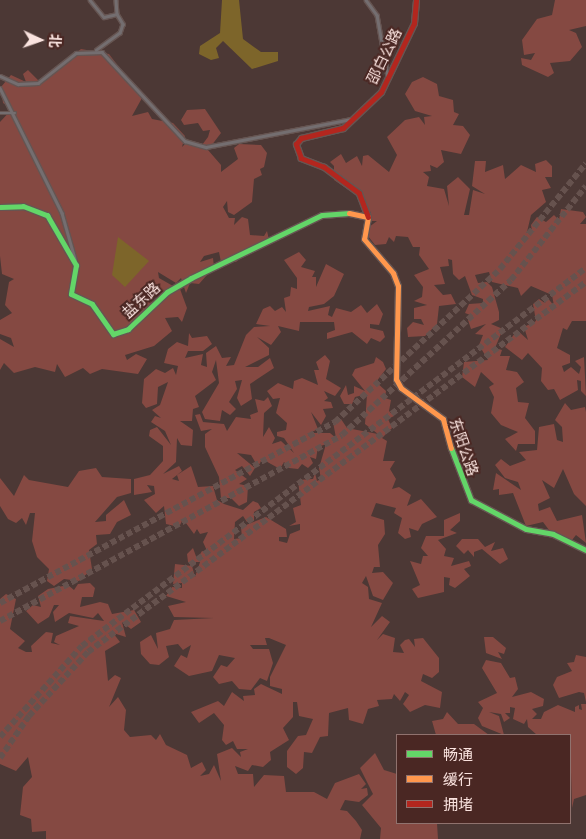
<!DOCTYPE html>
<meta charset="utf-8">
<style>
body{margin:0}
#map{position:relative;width:586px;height:839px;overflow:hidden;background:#4c3835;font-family:Mulish,"Noto Sans SC",sans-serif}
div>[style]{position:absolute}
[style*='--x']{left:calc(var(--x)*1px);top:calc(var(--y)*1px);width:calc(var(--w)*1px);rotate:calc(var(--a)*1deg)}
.green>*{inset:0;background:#854942}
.water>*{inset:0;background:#7d652a}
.highway-tunnel>*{height:6px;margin-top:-3px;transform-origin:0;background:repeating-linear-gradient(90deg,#66524e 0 6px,transparent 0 9px)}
.roads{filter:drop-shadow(1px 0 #665552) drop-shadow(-1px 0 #665552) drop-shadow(0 1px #665552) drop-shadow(0 -1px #665552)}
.street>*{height:2.5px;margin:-1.25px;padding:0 1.25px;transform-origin:1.25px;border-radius:1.25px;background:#746e70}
.fast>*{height:5px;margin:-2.5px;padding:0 2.5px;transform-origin:2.5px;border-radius:2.5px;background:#63d668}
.slow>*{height:5px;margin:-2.5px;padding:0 2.5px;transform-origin:2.5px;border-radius:2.5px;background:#ff974d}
.jam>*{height:5px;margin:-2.5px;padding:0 2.5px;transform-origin:2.5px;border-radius:2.5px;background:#b3261e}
span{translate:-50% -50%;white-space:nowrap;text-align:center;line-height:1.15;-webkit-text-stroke:4px #4a2723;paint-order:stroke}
.street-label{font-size:15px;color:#fae3df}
.legend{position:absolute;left:396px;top:734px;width:175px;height:90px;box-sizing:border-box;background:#4a2723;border:1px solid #90726e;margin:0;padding:6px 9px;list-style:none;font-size:15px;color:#fae3df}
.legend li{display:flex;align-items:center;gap:10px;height:25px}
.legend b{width:25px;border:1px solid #90726e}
.north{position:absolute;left:15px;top:15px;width:50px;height:50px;-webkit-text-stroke:4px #4a2723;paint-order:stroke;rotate:93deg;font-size:14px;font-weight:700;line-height:20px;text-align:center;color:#fae3df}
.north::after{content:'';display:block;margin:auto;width:18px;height:22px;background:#fae3df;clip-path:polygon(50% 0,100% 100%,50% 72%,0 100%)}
</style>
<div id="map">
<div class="green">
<div style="clip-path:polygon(555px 0,586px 0,586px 26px,569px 30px,576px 33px,582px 47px,570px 61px,550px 63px,554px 73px,548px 77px,522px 65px,521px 58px,531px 60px,535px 53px,524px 55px,522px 40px,537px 19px,552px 15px)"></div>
<div style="clip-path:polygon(81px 49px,109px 54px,142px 98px,132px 116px,148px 112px,152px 119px,173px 123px,185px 136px,182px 147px,188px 141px,202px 145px,208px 137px,210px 130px,203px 131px,198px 123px,184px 125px,181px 120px,187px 110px,205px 109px,221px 133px,208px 150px,221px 165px,221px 172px,238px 159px,234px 148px,239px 144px,261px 145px,267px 153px,264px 167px,260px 169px,262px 175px,254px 179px,252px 202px,234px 215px,228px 212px,227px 201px,223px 207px,229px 218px,235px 218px,234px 225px,242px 217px,248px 219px,250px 235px,264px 236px,267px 231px,270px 244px,246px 252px,236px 262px,221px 262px,219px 252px,204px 256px,200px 262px,213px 258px,214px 267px,199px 284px,190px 283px,186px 293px,181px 278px,176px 283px,158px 272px,159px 278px,173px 286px,163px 294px,154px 294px,152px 303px,180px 289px,187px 308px,182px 322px,178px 317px,165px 318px,172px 331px,154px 346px,125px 355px,127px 360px,136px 354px,147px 359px,138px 374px,102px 369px,90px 374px,83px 368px,65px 377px,57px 364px,55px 372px,35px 367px,14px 373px,4px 363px,0 370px,0 339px,14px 347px,11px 338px,0 334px,0 320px,12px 313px,5px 305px,9px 282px,14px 279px,2px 274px,0 256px,0 122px,12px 109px,3px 103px,1px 87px,11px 75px,26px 82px,23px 74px,28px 70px,40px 82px)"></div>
<div style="clip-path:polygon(423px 77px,437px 84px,439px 96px,453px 100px,454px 112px,459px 114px,453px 125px,463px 126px,470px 135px,461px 154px,441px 150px,444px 162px,437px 168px,430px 165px,431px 171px,423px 172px,429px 177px,427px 186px,444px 189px,449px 206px,447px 186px,458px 177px,470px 189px,464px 215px,469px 215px,473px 190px,485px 194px,472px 186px,475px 161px,486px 161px,485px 172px,503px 165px,505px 179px,521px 165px,536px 172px,535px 164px,546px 160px,552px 166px,552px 177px,545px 177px,551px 188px,542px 190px,546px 202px,531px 215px,527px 232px,532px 232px,531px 225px,537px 217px,546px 222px,554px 215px,559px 220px,561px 209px,583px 212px,586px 217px,580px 224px,586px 224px,586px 321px,572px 321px,567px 330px,563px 328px,557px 348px,570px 355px,570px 363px,562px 366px,564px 372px,571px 367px,579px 374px,581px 367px,575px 361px,584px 357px,586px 396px,581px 391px,581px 381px,577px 380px,578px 390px,560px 400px,554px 389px,548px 390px,541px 381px,542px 368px,528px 353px,522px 360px,505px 347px,517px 330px,528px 340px,524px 327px,536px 321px,533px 304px,539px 299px,545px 303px,547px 297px,554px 306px,552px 295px,531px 286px,521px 296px,518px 288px,492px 282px,489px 272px,475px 275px,478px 283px,487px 282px,492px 287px,499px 312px,499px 320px,491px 324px,503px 329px,495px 348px,502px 350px,500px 356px,510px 356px,506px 370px,517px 372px,524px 382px,516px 388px,518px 402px,529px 403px,525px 418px,535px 431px,535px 444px,518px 444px,516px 451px,505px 439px,518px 432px,501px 425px,491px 413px,494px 397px,489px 387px,494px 384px,481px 372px,475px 387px,462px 377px,464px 362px,488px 360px,479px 345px,483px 335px,475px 334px,486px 324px,471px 329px,468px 320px,473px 316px,465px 313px,469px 304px,483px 303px,483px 299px,472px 295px,465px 276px,459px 280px,453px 274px,452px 260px,448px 259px,449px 266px,440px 267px,445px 284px,434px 285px,443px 295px,451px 294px,456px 304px,439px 306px,437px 324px,425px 336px,408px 337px,407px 328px,413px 322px,424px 325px,421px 319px,414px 319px,414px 308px,427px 305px,414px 301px,422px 297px,423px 287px,414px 275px,429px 269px,419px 255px,420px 247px,413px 247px,408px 237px,396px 236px,394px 242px,389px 237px,386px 244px,375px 245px,368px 236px,369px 227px,377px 221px,367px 221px,371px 212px,366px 211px,360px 189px,353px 193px,334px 180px,334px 166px,330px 162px,341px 154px,346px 163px,357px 156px,362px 166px,363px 156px,368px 155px,389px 172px,397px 155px,387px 137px,405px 120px,419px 117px,425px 125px,424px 117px,432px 116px,415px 111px,405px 94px,412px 82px)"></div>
<div style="clip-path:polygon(299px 252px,306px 260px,301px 267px,315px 271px,312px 277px,316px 277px,316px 287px,326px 264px,344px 274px,334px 296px,324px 304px,309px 307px,308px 311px,330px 306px,328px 315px,332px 317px,336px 308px,351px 312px,361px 305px,367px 313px,377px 304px,383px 314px,379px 325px,370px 324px,370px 328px,383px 331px,385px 337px,380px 342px,371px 338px,367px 344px,352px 332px,327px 339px,327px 333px,335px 330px,334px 322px,300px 322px,299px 331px,278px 326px,281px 332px,271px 345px,257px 337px,269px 348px,269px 355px,245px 367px,258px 367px,270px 358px,274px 368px,250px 384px,252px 399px,241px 406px,237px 398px,242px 380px,235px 381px,237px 389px,229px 402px,236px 409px,230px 415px,222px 410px,220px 421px,205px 419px,202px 412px,219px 383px,216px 360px,212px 372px,216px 380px,195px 396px,199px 407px,193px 409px,192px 421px,180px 421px,193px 430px,192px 446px,181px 445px,177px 438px,176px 462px,163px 474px,179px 466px,182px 471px,172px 479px,179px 481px,177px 475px,191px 466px,198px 487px,213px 486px,217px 500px,224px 504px,243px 510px,253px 501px,258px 503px,261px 508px,254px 512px,254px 521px,247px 522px,243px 516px,235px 522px,234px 539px,242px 538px,241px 527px,266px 517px,286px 529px,287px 537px,279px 537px,279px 541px,287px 543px,290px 534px,300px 530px,300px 524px,289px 526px,296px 522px,293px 508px,301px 505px,298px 480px,313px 479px,315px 473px,317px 481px,321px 479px,319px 468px,326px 444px,318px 447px,316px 459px,310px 457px,313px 463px,308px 468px,302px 464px,298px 469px,289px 468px,284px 462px,280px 469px,262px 459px,258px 467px,251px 455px,237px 453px,255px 468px,250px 476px,242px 466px,235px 470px,247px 479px,239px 484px,248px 486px,247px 502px,239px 506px,231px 498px,221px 498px,219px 477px,205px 447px,205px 434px,212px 429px,201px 431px,195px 415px,200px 414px,203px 422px,224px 424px,227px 431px,236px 417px,251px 419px,250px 415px,258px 412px,255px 399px,264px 401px,268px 397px,272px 406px,264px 413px,263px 437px,269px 427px,275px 438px,272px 444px,281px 441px,294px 453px,284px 438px,277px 436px,277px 432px,286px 430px,287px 423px,276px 413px,280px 398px,273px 399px,267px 391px,278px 383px,293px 389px,294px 381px,302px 378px,318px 385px,314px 370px,319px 370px,316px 362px,325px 355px,330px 361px,326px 379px,341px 388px,335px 396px,324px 391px,328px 398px,324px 401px,331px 402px,333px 408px,323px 409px,326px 416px,321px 425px,311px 412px,318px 429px,310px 433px,330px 433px,336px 438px,333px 422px,341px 419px,347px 428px,378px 434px,365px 424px,367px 394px,355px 397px,352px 404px,344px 404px,340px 396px,346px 385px,348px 395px,354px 393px,354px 386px,365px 391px,352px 375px,355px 369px,374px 363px,376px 357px,383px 362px,386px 369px,376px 382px,386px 391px,385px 398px,391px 400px,389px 411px,394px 416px,388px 419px,392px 428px,382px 438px,387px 441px,383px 461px,395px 461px,390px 469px,396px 479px,392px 489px,399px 487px,411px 495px,407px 506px,421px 499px,437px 517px,422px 524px,418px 531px,409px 528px,411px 537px,405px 539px,398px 533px,402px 518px,394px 513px,396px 508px,376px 503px,371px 516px,384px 520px,385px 534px,378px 545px,380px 567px,374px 567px,372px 573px,383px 572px,393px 583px,383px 600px,373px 596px,366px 576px,362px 583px,368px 587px,369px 599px,382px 603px,371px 627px,382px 616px,390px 622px,377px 640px,383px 634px,395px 638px,393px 652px,404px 653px,400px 645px,405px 640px,409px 639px,415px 647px,414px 639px,423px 638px,439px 658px,439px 672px,432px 678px,423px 674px,421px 681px,442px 692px,440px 708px,425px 705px,410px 712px,403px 704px,409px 695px,405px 692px,400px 701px,394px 694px,392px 699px,377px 700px,379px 706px,368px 709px,363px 724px,349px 720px,348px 708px,329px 713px,328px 736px,320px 737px,312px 753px,304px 752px,303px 768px,296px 774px,287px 767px,287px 751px,298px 736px,306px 735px,313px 719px,299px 716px,297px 702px,293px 702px,293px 717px,283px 728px,289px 740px,270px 752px,271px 760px,263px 767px,252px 765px,248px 771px,235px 766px,238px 774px,253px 774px,254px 787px,264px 775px,284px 776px,286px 792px,314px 792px,327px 799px,335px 783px,359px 774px,366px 784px,361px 789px,367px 788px,368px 795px,359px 802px,345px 800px,340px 810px,347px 811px,356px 821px,362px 830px,360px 839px,46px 839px,46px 831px,32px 832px,31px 819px,20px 815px,23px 787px,32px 777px,28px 757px,16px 771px,0 764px,0 599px,6px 594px,16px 599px,10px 629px,25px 641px,18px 648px,26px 652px,32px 652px,31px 646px,46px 632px,53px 633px,51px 643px,60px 645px,54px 642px,56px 636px,79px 626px,68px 623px,70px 616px,104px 621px,98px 613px,93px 618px,69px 613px,55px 622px,53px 612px,59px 605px,54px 605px,49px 617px,38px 624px,26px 611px,33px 605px,41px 607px,38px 596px,48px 589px,68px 585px,74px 590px,78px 584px,90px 583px,95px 588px,93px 597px,82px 597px,80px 607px,100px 602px,108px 604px,112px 614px,134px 610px,141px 622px,131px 629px,122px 622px,126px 637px,113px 633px,120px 642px,105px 651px,108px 681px,115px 675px,121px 678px,109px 707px,118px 697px,126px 710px,124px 730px,130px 737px,151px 735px,156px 740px,160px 734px,166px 745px,187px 755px,191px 768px,202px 762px,206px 770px,200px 776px,209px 774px,214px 765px,221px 781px,217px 754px,232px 748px,241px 757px,240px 752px,248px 749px,237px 749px,233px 741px,226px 745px,222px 740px,224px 725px,214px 713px,199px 723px,191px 712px,218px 701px,224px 706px,232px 692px,244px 701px,243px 696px,255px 695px,254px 689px,261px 684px,282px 694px,282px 689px,270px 686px,270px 677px,286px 645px,269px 638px,265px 638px,267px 645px,250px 645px,253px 649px,269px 649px,273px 663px,267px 681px,260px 678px,251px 690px,239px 689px,232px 681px,219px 684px,213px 677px,221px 665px,227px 667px,235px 658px,219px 655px,212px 671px,189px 676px,174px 666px,181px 655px,187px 658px,191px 645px,183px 650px,178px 644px,166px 646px,169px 657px,159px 665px,150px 664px,141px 654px,140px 642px,151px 635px,158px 649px,156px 633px,170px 629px,174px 620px,214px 618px,174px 617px,168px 606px,186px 602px,166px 596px,172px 587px,182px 588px,182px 583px,173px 584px,175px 564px,192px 566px,195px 577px,200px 562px,188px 562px,187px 554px,193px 548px,197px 559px,202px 551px,208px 553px,203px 542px,208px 532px,200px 534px,197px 529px,194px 534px,183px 519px,179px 527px,166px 524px,164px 506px,156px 513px,144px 500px,155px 494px,154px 486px,147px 485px,152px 492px,134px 495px,134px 479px,150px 475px,163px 461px,163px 446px,149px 436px,150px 430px,157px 427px,171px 445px,165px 431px,151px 422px,155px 416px,161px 418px,152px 410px,160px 405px,168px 382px,158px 387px,157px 404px,146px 408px,142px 403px,144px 379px,156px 369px,165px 373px,173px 368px,176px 375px,178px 366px,164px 363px,168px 349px,177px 342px,188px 346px,189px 333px,192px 338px,207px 336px,212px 344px,203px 351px,188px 351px,185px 358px,203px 354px,201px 365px,207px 367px,206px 353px,216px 346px,222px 358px,231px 357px,226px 366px,234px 365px,246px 335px,254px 327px,270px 326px,256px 324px,263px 309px,270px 306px,275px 311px,282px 307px,286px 312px,284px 298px,290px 296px,291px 287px,297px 289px,297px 278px,284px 260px)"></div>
<div style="clip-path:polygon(565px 403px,571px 410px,585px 407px,586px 412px,586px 506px,574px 494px,563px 469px,554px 488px,542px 480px,550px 498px,538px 504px,539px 511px,550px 507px,557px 521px,582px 515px,586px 543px,576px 535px,572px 540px,549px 530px,543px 522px,526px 526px,513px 493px,499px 495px,499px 489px,493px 490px,496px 473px,521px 490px,518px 482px,505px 478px,495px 465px,501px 459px,510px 466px,526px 460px,519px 452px,537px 450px,539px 427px,554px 424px,557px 440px,563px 442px,562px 427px,555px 420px)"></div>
<div style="clip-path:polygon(96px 468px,102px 477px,131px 479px,131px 493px,117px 497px,95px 522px,106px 521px,106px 515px,124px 500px,131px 515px,117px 522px,110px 534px,96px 535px,97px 544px,89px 550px,92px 569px,79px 581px,64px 579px,54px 586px,47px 581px,49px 569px,37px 557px,32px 541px,35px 513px,30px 513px,26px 525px,22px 518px,16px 523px,8px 519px,0 506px,0 478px,14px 496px,24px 475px,29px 480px,68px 487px,79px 471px)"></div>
<div style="clip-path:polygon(460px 513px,460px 521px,450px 530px,457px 533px,438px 540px,446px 549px,444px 556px,454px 558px,451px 566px,469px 561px,471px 566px,464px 569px,470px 576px,455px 588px,449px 585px,450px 578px,444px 577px,444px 592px,418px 598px,412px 589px,420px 585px,410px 561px,421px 564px,423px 556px,428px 556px,421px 548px,426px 536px,444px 536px,444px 520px)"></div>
<div style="clip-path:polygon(462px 539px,478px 539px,485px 547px,495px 542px,491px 551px,503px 548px,508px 559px,500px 564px,482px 549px,474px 552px,474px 557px,468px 550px,464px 554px,456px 546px)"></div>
<div style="clip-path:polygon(484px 637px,493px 637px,506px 648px,504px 654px,498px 652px,502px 659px,486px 653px)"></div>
<div style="clip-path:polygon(576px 655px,586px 657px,586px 702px,584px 693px,579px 692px,559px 698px,553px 685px,557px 677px,572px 671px,567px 663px,574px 662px)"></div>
<div style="clip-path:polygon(486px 660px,501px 663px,510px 678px,515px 677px,518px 689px,512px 697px,531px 692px,544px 699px,543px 706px,532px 709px,537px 714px,532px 719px,541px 719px,544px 712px,558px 705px,575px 712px,575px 707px,579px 705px,579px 709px,582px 710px,581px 704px,586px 704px,586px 795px,574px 799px,572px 808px,570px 735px,537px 735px,528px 727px,527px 719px,524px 724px,513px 719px,515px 708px,510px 707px,510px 713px,505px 713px,510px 718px,504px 722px,501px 714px,489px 712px,499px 716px,504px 735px,482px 726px,478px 718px,483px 708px,478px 702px,497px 693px,482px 668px)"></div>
<div style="clip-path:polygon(447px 712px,458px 724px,474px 724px,489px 735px,436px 735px,432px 721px,443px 719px)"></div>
<div style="clip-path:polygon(375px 753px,384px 770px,397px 774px,397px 823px,437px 823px,438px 839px,380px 839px,381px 828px,362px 805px,373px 794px,360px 768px)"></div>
</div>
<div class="water">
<div style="clip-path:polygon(222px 0,239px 0,243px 39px,261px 52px,278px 52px,278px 61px,252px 69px,223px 41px,216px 48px,219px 58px,211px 60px,199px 54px,200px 46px,220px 33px)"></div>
<div style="clip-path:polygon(118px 237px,149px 261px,125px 287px,112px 275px)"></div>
</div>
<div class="highway-tunnel">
<div style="--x:0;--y:603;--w:381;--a:-28.4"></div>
<div style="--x:335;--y:422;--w:225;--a:-42.8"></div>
<div style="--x:500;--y:269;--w:136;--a:-50.9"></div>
<div style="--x:0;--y:621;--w:389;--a:-28.5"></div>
<div style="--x:342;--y:435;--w:229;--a:-42.5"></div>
<div style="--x:511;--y:280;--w:120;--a:-51.4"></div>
<div style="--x:0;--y:737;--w:122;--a:-48"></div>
<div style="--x:82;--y:646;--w:630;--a:-36.87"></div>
<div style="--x:0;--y:758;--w:51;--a:-55.4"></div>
<div style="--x:29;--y:716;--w:87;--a:-47.3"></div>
<div style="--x:88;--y:652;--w:620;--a:-36.61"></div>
</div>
<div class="roads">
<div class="street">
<div style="--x:90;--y:0;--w:22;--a:51"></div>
<div style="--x:104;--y:17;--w:13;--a:-13"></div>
<div style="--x:117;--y:14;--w:12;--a:59"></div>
<div style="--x:123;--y:24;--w:9;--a:108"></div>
<div style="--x:120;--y:33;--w:29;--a:144"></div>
<div style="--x:116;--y:0;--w:14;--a:86"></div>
<div style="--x:366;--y:0;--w:19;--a:54"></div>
<div style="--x:377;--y:15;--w:63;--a:79.9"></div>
<div style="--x:0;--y:76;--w:20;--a:24"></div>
<div style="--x:18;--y:84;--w:20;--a:-3"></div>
<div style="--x:38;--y:83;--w:48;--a:-38.3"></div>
<div style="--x:76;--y:53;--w:26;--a:-2"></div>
<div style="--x:102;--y:52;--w:122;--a:47"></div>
<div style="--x:185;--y:141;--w:22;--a:16"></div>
<div style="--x:206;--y:147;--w:149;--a:-10.9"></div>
<div style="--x:0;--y:88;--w:140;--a:63.6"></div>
<div style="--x:62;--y:213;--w:48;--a:74.2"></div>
<div style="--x:0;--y:113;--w:15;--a:0"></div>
</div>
<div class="fast">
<div style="--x:0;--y:207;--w:23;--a:-2"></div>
<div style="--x:23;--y:206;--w:26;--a:21"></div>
<div style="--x:47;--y:215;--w:58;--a:59.9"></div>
<div style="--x:76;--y:265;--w:29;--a:100"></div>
<div style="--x:71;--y:294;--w:23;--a:25"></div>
<div style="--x:92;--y:304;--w:37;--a:55"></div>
<div style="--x:113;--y:334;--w:16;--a:-18"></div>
<div style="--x:128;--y:329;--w:54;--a:-43.5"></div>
<div style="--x:167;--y:292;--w:28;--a:-30"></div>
<div style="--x:191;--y:278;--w:145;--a:-25.7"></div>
<div style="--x:322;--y:215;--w:27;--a:-4"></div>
<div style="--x:451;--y:448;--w:56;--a:69"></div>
<div style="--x:471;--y:500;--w:62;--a:27.8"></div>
<div style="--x:526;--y:529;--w:27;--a:10"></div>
<div style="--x:553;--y:534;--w:37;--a:26"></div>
</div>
<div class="slow">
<div style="--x:349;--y:213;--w:19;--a:12"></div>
<div style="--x:368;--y:217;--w:22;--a:100"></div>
<div style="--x:364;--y:239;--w:45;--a:49.5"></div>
<div style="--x:393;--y:273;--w:14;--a:69"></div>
<div style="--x:398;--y:286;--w:93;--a:91.2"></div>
<div style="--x:396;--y:379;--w:10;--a:61"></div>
<div style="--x:401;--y:388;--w:52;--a:36.4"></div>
<div style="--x:443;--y:419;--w:30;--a:75"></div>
</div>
<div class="jam">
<div style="--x:368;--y:217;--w:26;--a:-111"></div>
<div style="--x:359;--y:193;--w:44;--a:-143.4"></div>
<div style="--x:324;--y:167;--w:25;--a:-159"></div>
<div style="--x:301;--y:158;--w:15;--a:-110"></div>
<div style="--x:296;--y:144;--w:8;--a:-50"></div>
<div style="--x:301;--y:138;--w:43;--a:-13.4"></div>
<div style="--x:343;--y:128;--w:52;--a:-43.5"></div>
<div style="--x:381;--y:92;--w:76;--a:-64.4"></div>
<div style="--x:414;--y:23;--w:23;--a:-85"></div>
</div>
</div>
<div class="street-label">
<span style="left:384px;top:56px;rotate:-64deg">邵白公路</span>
<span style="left:141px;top:300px;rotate:-42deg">盐东路</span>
<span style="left:464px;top:447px;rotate:71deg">东阳公路</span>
</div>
<ul class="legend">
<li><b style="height:6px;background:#63d668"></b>畅通</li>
<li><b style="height:6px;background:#ff974d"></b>缓行</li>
<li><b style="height:6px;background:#b3261e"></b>拥堵</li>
</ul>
<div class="north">北</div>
</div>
